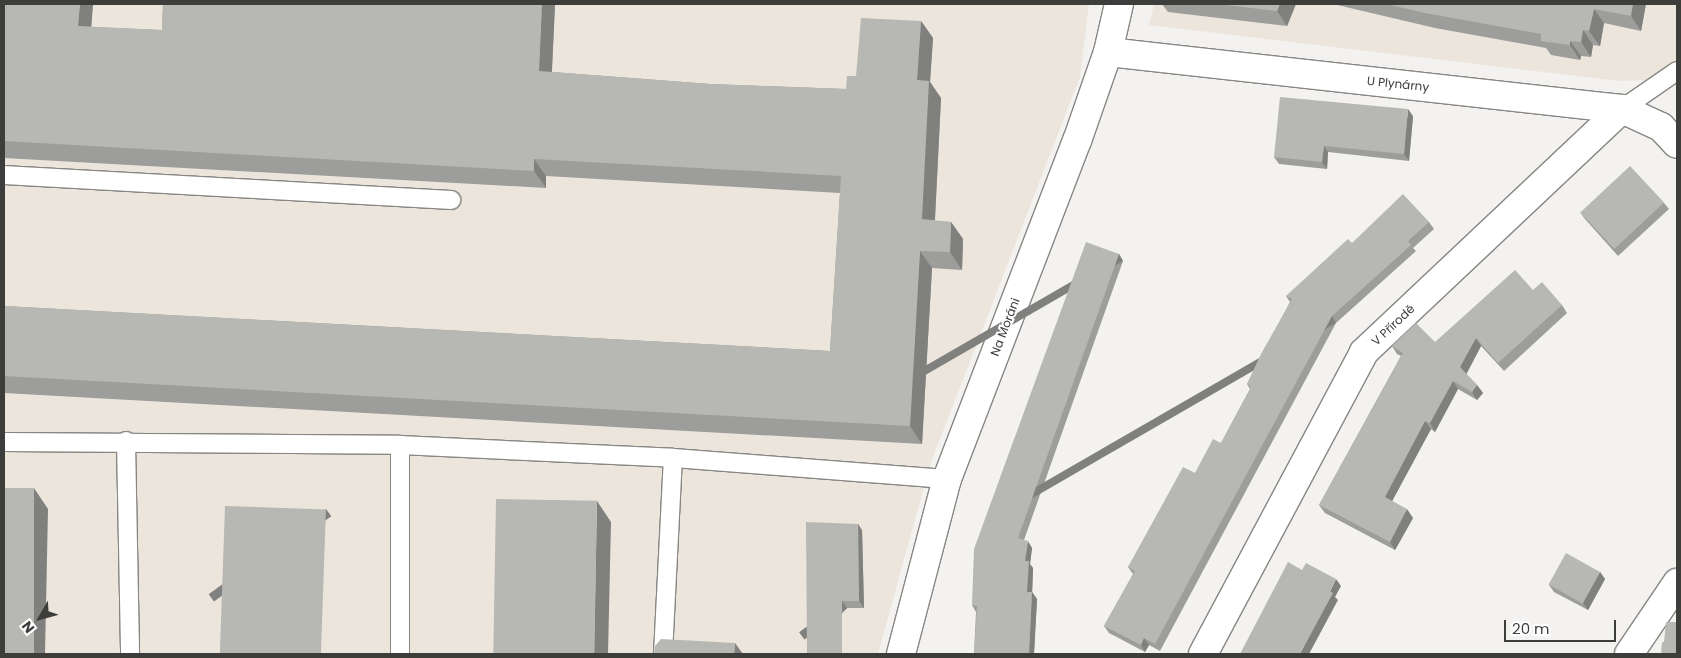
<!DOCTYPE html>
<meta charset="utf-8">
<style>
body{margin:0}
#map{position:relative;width:1681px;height:658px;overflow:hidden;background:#f4f2f0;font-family:Poppins,sans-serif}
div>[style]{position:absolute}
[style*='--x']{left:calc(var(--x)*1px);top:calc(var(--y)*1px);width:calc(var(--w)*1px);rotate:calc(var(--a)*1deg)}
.built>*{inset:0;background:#ece5dc}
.roads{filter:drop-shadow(1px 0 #878683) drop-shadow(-1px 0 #878683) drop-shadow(0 1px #878683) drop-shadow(0 -1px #878683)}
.service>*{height:18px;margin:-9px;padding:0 9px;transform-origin:9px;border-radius:9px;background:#fff}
.minor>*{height:28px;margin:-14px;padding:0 14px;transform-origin:14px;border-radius:14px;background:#fff}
.wall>*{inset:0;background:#9d9d9b}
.shaded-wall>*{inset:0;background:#80807e;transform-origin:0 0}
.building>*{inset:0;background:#b7b7b4;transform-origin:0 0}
span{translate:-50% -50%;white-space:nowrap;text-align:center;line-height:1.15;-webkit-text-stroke:4px #fff;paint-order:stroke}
.street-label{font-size:12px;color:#3d3d3b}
.frame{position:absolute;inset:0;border:5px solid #3d3d3b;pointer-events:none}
.north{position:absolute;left:15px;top:593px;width:50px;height:50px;-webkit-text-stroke:4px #fff;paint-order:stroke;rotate:232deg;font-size:14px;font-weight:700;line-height:20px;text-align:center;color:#3d3d3b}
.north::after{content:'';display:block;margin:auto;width:18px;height:22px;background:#3d3d3b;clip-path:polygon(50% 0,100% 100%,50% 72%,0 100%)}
.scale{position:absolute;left:1504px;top:620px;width:112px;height:22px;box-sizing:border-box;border:2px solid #3d3d3b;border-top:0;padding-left:6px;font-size:15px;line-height:18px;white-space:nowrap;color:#3d3d3b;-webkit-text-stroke:4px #fff;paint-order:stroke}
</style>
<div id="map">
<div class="built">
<div style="clip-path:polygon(4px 4px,1089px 4px,1080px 77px,930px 465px,878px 654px,4px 654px)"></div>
<div style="clip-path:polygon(1154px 4px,1677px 4px,1677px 79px,1619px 81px,1149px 25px)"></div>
</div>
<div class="roads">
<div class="service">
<div style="--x:1622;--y:109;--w:67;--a:-34.6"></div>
<div style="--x:4;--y:175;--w:448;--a:3.2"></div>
<div style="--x:126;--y:441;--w:213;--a:88.9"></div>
<div style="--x:4;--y:442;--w:396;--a:0.4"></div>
<div style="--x:400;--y:445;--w:273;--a:2.7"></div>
<div style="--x:673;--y:458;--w:275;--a:4.4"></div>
<div style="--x:400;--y:445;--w:209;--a:90"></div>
<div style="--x:663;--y:654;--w:196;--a:-87.1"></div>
</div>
<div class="minor">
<div style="--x:1108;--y:52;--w:517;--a:6.33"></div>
<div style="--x:1622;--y:109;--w:43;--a:24.8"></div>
<div style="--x:1661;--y:127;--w:23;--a:47"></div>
<div style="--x:901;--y:654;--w:181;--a:-75.3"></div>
<div style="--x:947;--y:479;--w:362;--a:-69"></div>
<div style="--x:1077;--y:141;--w:94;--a:-70.8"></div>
<div style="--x:1108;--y:52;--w:49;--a:-77.1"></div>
<div style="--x:1203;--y:654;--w:342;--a:-61.9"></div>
<div style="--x:1364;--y:352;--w:354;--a:-43.3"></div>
<div style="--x:1629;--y:654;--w:86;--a:-55.9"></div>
</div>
</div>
<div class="wall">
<div style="clip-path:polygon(4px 4px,93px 4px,91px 27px,162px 30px,163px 4px,555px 4px,552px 72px,710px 84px,846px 89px,856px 76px,921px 21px,933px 38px,930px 82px,941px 98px,935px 221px,951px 222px,963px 239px,962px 270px,932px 268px,922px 444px,4px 393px,4px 306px,830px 351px,840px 193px,546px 176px,546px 188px,4px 158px)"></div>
<div style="clip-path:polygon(1162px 4px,1296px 4px,1287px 26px,1168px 12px)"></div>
<div style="clip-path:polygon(1333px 4px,1646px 4px,1641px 31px,1604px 23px,1600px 46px,1593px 45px,1591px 57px,1581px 56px,1580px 60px,1551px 55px,1546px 48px,1435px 28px)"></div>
<div style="clip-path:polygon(1413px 116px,1409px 161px,1328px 152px,1327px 169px,1279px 164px,1274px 157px)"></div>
<div style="clip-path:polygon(1664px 203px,1669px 209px,1618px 256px,1585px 219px,1580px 212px)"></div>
<div style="clip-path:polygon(1429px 222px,1434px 229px,1413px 248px,1416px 251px,1336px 323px,1160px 651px,1149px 645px,1145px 652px,1109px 633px,1104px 626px,1133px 574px,1128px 567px,1195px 473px,1221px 443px,1250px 389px,1247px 384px,1290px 302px,1286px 296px,1352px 243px)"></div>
<div style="clip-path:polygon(1119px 254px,1123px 261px,1024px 540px,1032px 548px,1030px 564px,1033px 568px,1032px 592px,1037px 599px,1034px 654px,974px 654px,976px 612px,972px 605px)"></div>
<div style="clip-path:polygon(1533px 290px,1562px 305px,1567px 313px,1504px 371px,1481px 346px,1466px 374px,1477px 385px,1483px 393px,1477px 400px,1458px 389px,1435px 432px,1431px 429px,1392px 501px,1413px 518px,1395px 550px,1325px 513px,1319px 505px,1401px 356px,1397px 354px,1392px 346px,1435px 342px)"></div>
<div style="clip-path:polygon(862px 530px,864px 608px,847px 608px,807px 654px)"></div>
<div style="clip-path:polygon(1600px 572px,1605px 579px,1588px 610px,1554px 592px,1549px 585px)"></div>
</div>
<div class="shaded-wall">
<div style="clip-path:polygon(80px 4px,93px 4px,90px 43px,78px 26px)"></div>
<div style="clip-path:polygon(542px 4px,555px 4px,551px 88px,539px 71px)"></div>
<div style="clip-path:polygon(1280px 4px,1296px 4px,1287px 26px,1277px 11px)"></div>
<div style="clip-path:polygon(1633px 4px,1646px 4px,1641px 31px,1631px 16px)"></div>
<div style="clip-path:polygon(1594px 9px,1604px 23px,1600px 46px,1589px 31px)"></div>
<div style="clip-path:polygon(921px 21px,933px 38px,930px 82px,941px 98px,934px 236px,922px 219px,917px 80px)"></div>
<div style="clip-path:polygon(1583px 30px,1593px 45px,1591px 57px,1581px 42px)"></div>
<div style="clip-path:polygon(1570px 41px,1581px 56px,1580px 60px,1570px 45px)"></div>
<div style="clip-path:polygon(1408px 109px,1413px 116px,1409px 161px,1404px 154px)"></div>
<div style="clip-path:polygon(1324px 146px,1328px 152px,1327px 169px,1322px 162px)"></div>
<div style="clip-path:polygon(534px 159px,546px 176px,546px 188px,534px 171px)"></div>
<div style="clip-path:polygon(951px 222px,963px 239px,962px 270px,950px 252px)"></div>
<div style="clip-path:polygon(920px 251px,932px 268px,922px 444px,910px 426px)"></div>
<div style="left:1119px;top:254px;width:8px;height:301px;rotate:60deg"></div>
<div style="left:1332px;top:316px;width:8px;height:373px;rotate:60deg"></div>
<div style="clip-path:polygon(1476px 338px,1481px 346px,1466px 375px,1460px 367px)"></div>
<div style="clip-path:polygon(1453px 381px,1458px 389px,1435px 432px,1430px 423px)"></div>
<div style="clip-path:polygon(1477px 385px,1483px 393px,1477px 400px,1472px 392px)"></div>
<div style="clip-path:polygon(1425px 421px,1431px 429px,1390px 505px,1385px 497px)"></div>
<div style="clip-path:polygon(34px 488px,48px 509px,45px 654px,30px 654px)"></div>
<div style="clip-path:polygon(597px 501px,611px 522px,608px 654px,594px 654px)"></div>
<div style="left:326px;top:509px;width:9px;height:145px;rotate:54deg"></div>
<div style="clip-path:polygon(1407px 509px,1413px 518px,1395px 550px,1390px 542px)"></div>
<div style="clip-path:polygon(858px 524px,862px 530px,864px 608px,859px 601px)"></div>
<div style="clip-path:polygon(1028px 541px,1032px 548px,1030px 564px,1033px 568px,1032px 599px,1027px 592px,1025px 561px)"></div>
<div style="clip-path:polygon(1600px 572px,1605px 579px,1588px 610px,1583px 603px)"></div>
<div style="clip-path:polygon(1336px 579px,1341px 586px,1335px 597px,1338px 600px,1309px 654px,1300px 654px)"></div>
<div style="clip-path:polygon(1032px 592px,1037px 599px,1034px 654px,1029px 654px)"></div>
<div style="left:842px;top:601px;width:9px;height:53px;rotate:54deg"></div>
<div style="clip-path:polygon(1144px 638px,1149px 645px,1145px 652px,1141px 645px)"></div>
<div style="clip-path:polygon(735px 643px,743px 654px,734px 654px)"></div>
</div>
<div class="building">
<div style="clip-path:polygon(4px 4px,80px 4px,78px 26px,162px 30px,163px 4px,542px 4px,539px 71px,710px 84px,846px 89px,847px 76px,856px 76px,861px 18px,921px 21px,917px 80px,929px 81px,922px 219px,951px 222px,950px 252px,920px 251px,910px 426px,4px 376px,4px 306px,830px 351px,841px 176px,534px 159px,534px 171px,4px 141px)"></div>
<div style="clip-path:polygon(1217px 4px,1280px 4px,1277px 11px)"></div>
<div style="clip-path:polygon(1386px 4px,1633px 4px,1631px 16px,1594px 9px,1589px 31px,1583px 30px,1581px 42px,1570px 41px,1570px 45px,1541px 41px,1541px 34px,1425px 13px)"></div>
<div style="clip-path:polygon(1280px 97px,1408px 109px,1404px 154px,1324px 146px,1322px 162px,1274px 157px)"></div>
<div style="left:1630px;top:166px;width:50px;height:68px;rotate:47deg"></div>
<div style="clip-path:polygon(1403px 194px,1429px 222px,1408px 241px,1411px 245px,1332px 316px,1155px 644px,1144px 638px,1141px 645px,1104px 626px,1135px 571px,1128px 567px,1183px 467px,1195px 473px,1213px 439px,1221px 443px,1251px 387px,1247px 384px,1261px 354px,1292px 299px,1286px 296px,1348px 239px,1352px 243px)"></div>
<div style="clip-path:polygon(1086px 242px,1119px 254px,1018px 538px,1028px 541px,1025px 561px,1029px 561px,1027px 592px,1032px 592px,1029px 654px,974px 654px,977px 606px,972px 605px,974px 549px)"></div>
<div style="clip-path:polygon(1515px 270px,1533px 290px,1542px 282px,1562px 305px,1498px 363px,1476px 338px,1460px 367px,1477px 385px,1472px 392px,1453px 381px,1430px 423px,1425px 421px,1385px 497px,1407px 509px,1390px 542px,1319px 505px,1403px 353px,1392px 346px,1416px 323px,1435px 342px)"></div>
<div style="left:4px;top:488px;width:30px;height:166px"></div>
<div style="left:496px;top:499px;width:101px;height:155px;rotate:1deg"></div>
<div style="left:225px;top:506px;width:101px;height:148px;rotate:2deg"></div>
<div style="clip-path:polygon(806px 522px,858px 524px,859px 601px,842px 601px,842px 654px,807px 654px)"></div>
<div style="left:1566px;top:553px;width:39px;height:36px;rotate:29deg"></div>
<div style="clip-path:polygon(1288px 562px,1302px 570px,1306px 563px,1336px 579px,1330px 591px,1333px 593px,1300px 654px,1240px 654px)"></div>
<div style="clip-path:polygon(1666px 622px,1677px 622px,1677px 654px,1661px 654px,1662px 642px,1664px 642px)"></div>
<div style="clip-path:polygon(661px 639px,735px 643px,734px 654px,654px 654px,655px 646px)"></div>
</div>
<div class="street-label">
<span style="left:1398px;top:84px;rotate:6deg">U Plynárny</span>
<span style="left:1393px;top:325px;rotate:-43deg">V Přírodě</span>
<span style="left:1005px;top:327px;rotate:-69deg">Na Moráni</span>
</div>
<div class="frame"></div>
<div class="north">N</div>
<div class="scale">20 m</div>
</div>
